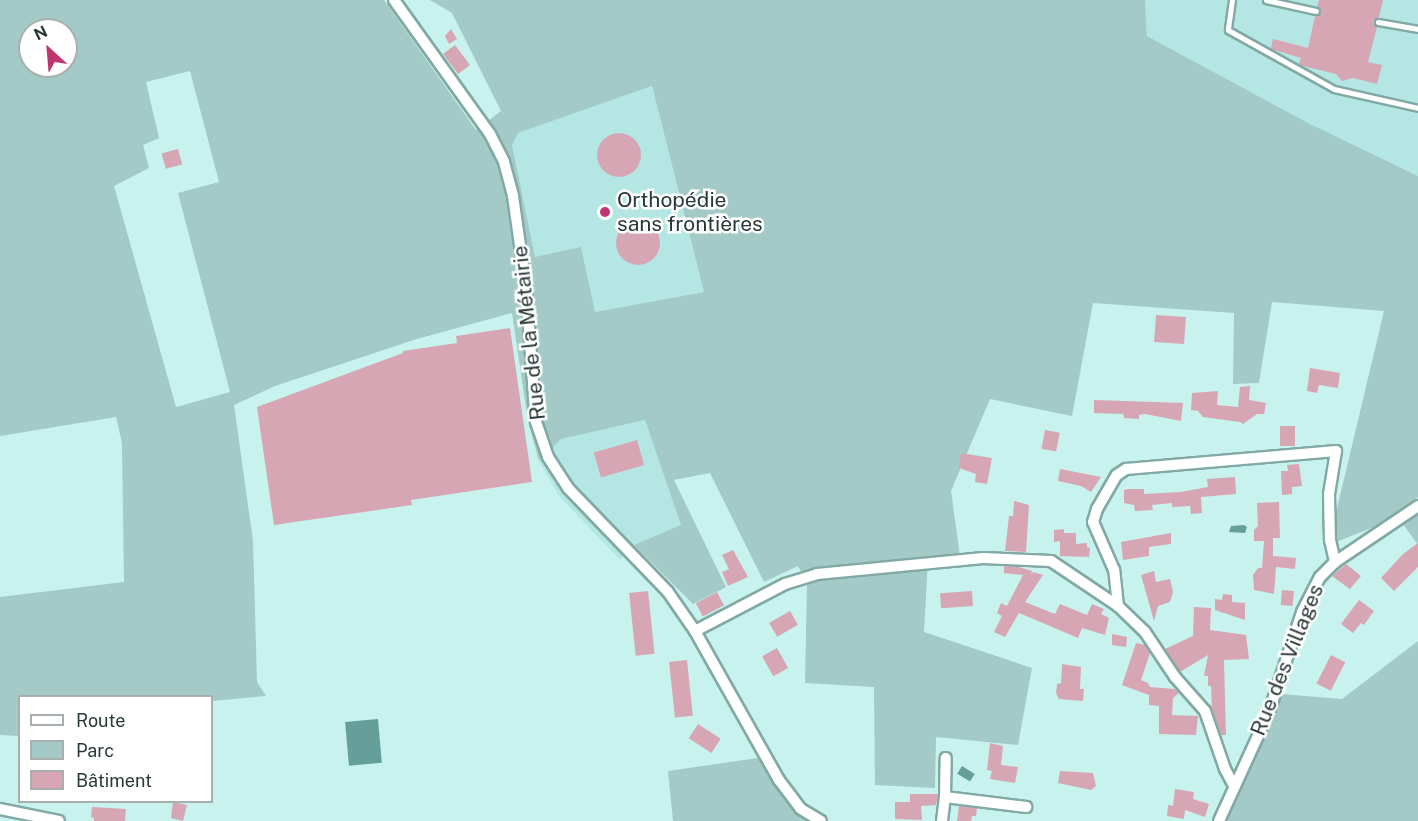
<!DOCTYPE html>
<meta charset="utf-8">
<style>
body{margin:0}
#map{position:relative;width:1418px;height:821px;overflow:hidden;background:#c8f2ee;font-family:"Public Sans",sans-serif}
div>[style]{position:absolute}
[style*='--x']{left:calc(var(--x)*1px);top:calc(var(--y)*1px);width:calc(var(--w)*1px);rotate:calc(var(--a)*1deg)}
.built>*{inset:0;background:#b4e7e3}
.green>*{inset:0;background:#a3cac6}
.water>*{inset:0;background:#659f9a;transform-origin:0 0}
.building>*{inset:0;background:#d7a6b5;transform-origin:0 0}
.round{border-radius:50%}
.roads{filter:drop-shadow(2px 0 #81a9a5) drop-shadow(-2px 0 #81a9a5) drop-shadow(0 2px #81a9a5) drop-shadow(0 -2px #81a9a5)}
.lane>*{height:5px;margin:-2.5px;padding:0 2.5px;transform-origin:2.5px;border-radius:2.5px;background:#fff}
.street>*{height:10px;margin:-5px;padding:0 5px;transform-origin:5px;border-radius:5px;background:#fff}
.dots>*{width:16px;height:16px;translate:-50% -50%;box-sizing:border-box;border:3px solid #fff;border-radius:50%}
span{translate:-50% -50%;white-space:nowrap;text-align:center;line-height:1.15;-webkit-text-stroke:5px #fff;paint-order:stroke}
.poi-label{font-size:21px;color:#273836}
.left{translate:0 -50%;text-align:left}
.street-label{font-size:21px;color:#273836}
.legend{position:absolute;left:18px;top:695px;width:195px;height:108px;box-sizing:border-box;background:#fff;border:2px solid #a9afaf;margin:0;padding:8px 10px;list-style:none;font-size:18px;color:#273836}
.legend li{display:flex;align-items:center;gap:12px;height:30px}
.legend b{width:30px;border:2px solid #a9afaf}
.north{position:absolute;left:18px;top:18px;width:60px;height:60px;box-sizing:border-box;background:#fff;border:2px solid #a9afaf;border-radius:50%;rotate:334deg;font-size:16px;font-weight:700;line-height:24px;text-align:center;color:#273836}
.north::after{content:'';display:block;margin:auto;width:21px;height:27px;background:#be3570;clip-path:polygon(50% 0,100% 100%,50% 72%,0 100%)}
</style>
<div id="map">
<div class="built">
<div style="clip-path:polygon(1145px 0,1418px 0,1418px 176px,1308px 123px,1147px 36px)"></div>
<div style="clip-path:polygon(652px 86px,704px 292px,595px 312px,535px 258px,512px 145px,518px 133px)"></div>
<div style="clip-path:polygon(645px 420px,682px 525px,634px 545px,620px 560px,559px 496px,539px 461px,560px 439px)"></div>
</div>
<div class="green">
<div style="clip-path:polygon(evenodd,0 0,384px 0,476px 130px,501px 111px,452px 13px,430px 0,1145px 0,1147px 36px,1308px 123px,1418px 176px,1418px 497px,1374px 527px,1336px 542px,1335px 517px,1384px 311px,1272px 302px,1259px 383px,1233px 384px,1234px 313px,1093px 303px,1072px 416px,990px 399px,951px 491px,960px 556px,928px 559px,924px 632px,1032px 668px,1018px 745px,936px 737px,935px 788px,875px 785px,874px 687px,805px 683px,807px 583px,798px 566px,764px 582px,710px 473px,674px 480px,726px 587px,693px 604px,634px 545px,681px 525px,645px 420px,561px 439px,539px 461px,528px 421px,512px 313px,417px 339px,275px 386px,234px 405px,253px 541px,257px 682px,266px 696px,212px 701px,212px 696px,20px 696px,19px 736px,0 735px,0 597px,124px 582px,122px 443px,116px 417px,0 436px,0 0,30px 30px,66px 30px,66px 66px,30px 66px,30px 30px,0 0,190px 71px,219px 182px,178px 193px,230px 392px,176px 407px,114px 186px,149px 168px,143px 145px,159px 138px,146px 82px,190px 71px,0 0,652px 86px,704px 292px,595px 312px,581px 247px,535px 257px,512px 145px,518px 133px,652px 86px)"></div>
<div style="clip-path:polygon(1418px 514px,1418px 545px,1403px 524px)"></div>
<div style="clip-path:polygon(1418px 641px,1418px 821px,1225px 821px,1281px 694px,1342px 699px)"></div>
<div style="clip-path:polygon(758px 758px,781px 793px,805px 821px,673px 821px,668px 771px)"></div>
</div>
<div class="water">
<div style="clip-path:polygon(1244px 525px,1247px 527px,1245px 533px,1229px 532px,1231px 526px)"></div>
<div style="left:378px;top:719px;width:44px;height:33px;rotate:85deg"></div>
<div style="left:962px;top:766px;width:15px;height:9px;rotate:32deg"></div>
</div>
<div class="building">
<div style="clip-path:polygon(1319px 0,1383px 0,1379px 17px,1373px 21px,1377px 27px,1368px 62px,1382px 65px,1377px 84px,1353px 78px,1342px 81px,1336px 74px,1303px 66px,1299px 64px,1301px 58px,1271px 49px,1273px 39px,1308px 48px,1315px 16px,1321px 13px,1317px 6px)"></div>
<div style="clip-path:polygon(451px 29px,457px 39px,449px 44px,445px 36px)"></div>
<div style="left:455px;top:45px;width:25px;height:15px;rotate:53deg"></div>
<div class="round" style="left:597px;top:133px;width:44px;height:44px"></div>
<div style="left:178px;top:149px;width:16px;height:17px;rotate:75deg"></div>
<div class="round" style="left:616px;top:221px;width:44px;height:44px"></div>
<div style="left:1156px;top:315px;width:30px;height:27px;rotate:4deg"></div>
<div style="clip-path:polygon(510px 328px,532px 482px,411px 500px,412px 505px,274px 525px,257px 407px,403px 353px,403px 351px,457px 343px,456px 336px)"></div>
<div style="clip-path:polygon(1310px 368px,1340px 373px,1338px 388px,1319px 385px,1317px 393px,1307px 391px)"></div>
<div style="clip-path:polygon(1250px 386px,1249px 400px,1266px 403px,1264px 414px,1257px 414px,1243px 424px,1240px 422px,1203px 417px,1198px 411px,1191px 410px,1192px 393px,1218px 391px,1217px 405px,1238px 407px,1240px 387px)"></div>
<div style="clip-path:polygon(1094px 400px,1183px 403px,1181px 421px,1145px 414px,1139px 415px,1139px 419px,1124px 418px,1123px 414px,1094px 413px)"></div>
<div style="left:1280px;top:426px;width:15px;height:20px"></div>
<div style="left:1045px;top:430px;width:15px;height:19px;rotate:11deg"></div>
<div style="left:637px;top:440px;width:26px;height:45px;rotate:74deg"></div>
<div style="clip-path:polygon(961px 453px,992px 458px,987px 484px,975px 482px,976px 474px,959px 468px)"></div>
<div style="clip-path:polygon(1299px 464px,1302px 486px,1292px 487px,1292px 494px,1282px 495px,1281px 471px,1288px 471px,1287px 465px)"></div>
<div style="clip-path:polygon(1060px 469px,1101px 477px,1091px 492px,1081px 486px,1058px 481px)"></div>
<div style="clip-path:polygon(1235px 477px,1236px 494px,1201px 497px,1202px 513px,1191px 514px,1190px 506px,1172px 507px,1172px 503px,1152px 505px,1153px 510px,1135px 511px,1134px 505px,1124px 503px,1124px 490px,1128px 489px,1144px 489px,1144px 494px,1181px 492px,1208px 487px,1207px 479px)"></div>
<div style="clip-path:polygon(1014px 501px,1029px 505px,1026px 552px,1005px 551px,1009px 516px,1013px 516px)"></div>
<div style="clip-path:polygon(1279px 502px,1280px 538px,1273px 538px,1273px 556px,1296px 558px,1295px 569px,1276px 567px,1274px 594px,1254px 590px,1253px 575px,1258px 568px,1262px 568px,1264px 541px,1254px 541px,1254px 530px,1258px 526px,1257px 503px)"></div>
<div style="clip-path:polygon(1064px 529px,1064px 533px,1076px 533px,1076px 544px,1087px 543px,1087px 547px,1090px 548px,1089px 557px,1060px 556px,1060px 541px,1054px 542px,1054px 530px)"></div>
<div style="clip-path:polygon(1171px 533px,1171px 544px,1149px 547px,1149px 556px,1123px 560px,1121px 542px)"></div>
<div style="clip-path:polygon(1418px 543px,1418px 567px,1394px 591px,1381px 578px,1403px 554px)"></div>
<div style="clip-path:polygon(733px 550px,748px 577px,728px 586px,722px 572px,729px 569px,722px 555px)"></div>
<div style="clip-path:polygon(1346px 564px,1361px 576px,1350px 589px,1332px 576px)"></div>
<div style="clip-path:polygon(1004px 566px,1019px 567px,1032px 571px,1031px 575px,1033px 572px,1043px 575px,1025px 602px,1055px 614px,1060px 604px,1087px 615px,1092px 604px,1104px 609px,1101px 614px,1109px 618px,1105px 635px,1082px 628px,1078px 638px,1019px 613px,1005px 637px,994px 632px,1002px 616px,997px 613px,1001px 603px,1007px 606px,1023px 575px,1004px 573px)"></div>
<div style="clip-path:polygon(1154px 571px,1156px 582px,1170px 579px,1173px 592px,1170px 602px,1158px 606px,1154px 621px,1141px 575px)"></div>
<div style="left:1282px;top:590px;width:12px;height:15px;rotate:5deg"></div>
<div style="left:648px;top:591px;width:63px;height:19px;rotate:84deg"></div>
<div style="left:972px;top:591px;width:15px;height:32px;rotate:86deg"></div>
<div style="left:717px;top:592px;width:15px;height:24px;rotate:62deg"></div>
<div style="clip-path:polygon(1223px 594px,1232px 595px,1232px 602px,1245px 603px,1245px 620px,1215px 610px,1215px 599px,1222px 600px)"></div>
<div style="clip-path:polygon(1359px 600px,1374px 611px,1364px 625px,1361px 623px,1353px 633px,1341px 624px)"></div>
<div style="clip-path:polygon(1194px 607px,1211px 608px,1210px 630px,1246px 635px,1249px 659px,1224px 660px,1226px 735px,1221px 735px,1212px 709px,1211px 686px,1208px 686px,1208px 676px,1204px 676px,1208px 655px,1180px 672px,1165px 649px,1193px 636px)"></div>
<div style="left:790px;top:611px;width:16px;height:24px;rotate:60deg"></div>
<div style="clip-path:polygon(1112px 634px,1127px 637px,1126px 647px,1112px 645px)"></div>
<div style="clip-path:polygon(1136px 643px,1145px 645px,1150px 653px,1141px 680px,1148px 683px,1150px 687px,1175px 689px,1179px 693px,1173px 698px,1172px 715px,1198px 716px,1196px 735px,1159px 734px,1159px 706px,1149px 705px,1149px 695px,1122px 685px)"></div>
<div style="left:777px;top:648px;width:23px;height:17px;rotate:61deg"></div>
<div style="left:1331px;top:655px;width:16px;height:32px;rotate:27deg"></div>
<div style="left:687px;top:660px;width:56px;height:18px;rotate:84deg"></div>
<div style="clip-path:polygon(1062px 664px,1081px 667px,1080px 689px,1084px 689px,1083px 701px,1059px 699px,1056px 693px,1057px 684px,1061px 683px)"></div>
<div style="left:698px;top:724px;width:27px;height:17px;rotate:33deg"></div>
<div style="clip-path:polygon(990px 743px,1003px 746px,1001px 765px,1018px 767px,1015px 783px,990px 779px,992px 771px,987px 770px)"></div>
<div style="clip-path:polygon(1060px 771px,1093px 773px,1096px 786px,1091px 790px,1058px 783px)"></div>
<div style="clip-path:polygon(1175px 789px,1194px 792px,1193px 799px,1209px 804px,1205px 817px,1185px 810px,1184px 819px,1167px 816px,1168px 805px,1173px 806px)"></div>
<div style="clip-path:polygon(910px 794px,938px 794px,936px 805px,921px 806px,922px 820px,895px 819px,895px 802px,910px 802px)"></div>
<div style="clip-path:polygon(173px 802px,187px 805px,183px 821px,171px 818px)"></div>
<div style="clip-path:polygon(959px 806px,977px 808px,976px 816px,972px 816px,971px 821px,957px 821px)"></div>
<div style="clip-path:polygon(92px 807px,126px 809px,125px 821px,94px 821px,94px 818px,91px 817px)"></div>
</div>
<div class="roads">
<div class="lane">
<div style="--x:1232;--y:0;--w:30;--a:98"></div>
<div style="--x:1228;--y:30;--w:121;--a:29.1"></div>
<div style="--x:1334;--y:89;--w:86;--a:12.7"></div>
<div style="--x:1266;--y:0;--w:51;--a:12.4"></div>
<div style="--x:1378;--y:22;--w:41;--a:9.9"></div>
</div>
<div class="street">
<div style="--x:394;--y:0;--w:165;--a:54.4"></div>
<div style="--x:490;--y:134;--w:31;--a:63"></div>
<div style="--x:504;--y:162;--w:35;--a:75"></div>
<div style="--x:513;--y:196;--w:92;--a:81.9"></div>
<div style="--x:526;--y:287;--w:135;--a:85.8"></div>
<div style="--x:536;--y:422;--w:37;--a:71"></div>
<div style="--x:548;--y:457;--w:37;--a:57"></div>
<div style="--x:568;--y:488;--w:144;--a:46.1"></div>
<div style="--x:668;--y:592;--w:47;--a:55.3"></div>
<div style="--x:695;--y:631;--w:171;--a:60.6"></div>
<div style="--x:779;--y:780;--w:36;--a:53"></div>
<div style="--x:801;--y:809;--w:23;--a:31"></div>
<div style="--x:1118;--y:606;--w:36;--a:-96"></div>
<div style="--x:1114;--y:570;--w:52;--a:-113.6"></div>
<div style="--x:1093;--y:522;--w:14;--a:-73"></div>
<div style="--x:1097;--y:509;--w:39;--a:-60"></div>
<div style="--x:1117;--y:475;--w:11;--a:-34"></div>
<div style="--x:1126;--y:469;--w:211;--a:-4.9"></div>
<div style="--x:1336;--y:451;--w:44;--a:99.2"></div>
<div style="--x:1329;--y:494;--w:46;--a:88.8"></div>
<div style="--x:1330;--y:540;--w:23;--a:77"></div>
<div style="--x:695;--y:631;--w:102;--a:-27.6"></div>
<div style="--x:785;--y:584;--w:34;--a:-17"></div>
<div style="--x:817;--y:574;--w:167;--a:-5.5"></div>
<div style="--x:983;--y:558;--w:68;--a:2.5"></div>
<div style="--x:1051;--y:561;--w:81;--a:33.9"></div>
<div style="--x:1118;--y:606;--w:37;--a:44"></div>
<div style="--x:1145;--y:632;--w:54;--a:56.3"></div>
<div style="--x:1175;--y:677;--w:45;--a:48.6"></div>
<div style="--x:1205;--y:711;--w:61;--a:71"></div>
<div style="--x:1225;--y:769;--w:19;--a:62"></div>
<div style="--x:945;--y:797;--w:39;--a:-89"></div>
<div style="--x:0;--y:809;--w:60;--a:11.5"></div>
<div style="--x:942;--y:821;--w:24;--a:-83"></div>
<div style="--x:945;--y:797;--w:82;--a:7"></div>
<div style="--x:1219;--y:821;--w:120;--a:-65.4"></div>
<div style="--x:1269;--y:712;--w:105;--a:-71.7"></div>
<div style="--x:1302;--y:612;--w:39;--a:-63"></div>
<div style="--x:1320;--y:577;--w:21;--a:-45"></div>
<div style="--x:1335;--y:562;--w:100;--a:-34"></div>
</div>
</div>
<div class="dots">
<div style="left:605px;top:212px;background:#be3570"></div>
</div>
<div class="poi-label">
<span class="left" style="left:617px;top:212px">Orthopédie<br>sans frontières</span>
</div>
<div class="street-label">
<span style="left:529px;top:333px;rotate:-96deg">Rue de la Métairie</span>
<span style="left:1287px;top:660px;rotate:-68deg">Rue des Villages</span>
</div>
<ul class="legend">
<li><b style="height:8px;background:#fff"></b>Route</li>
<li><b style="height:16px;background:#a3cac6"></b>Parc</li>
<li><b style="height:16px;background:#d7a6b5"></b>Bâtiment</li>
</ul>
<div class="north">N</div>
</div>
